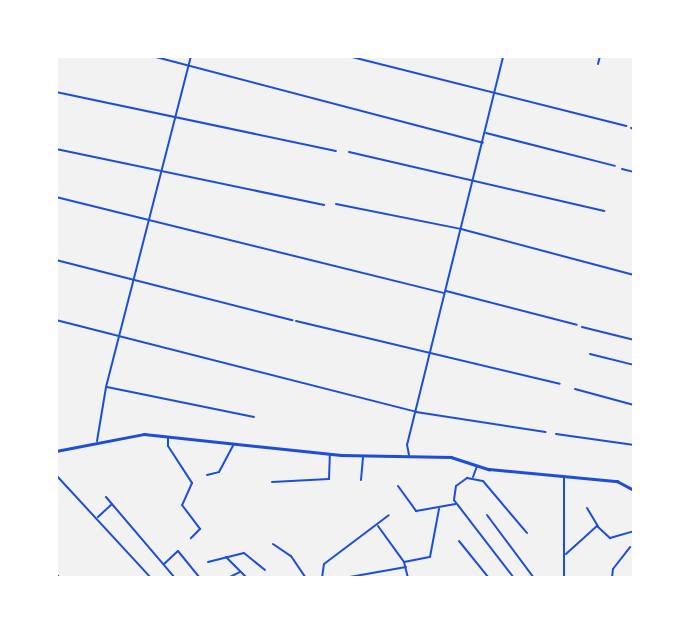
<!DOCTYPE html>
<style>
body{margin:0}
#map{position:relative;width:690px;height:634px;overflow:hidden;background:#f2f2f2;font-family:Barlow,sans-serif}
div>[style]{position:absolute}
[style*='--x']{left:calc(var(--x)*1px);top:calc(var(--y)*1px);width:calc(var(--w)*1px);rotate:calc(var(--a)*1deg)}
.minor>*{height:2px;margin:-1px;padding:0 1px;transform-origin:1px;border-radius:1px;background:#1d4ed8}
.tertiary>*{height:2.5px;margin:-1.25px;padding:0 1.25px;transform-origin:1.25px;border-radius:1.25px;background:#1d4ed8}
span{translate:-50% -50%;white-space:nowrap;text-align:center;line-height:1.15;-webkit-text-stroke:7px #fff;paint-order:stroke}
.frame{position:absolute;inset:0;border:58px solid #fff;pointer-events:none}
</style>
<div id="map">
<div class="minor">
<div style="--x:152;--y:56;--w:342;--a:14.7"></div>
<div style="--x:348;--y:56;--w:287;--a:14.1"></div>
<div style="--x:560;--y:56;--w:4;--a:14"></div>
<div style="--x:619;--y:56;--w:5;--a:11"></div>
<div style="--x:598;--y:64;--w:8;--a:-76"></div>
<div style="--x:56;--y:92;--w:286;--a:11.9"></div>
<div style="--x:631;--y:128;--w:3;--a:18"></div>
<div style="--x:486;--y:133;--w:133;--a:14.3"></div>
<div style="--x:56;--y:149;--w:274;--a:11.8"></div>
<div style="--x:349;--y:152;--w:262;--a:13"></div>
<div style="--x:622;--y:169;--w:12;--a:14"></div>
<div style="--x:56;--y:197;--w:399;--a:13.9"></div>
<div style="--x:336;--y:204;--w:127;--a:11.3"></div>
<div style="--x:461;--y:229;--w:179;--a:14.9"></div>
<div style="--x:56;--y:260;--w:244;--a:14.3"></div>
<div style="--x:446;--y:291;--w:135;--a:14.5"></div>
<div style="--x:56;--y:320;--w:372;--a:14.3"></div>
<div style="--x:416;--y:412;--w:131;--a:8.8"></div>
<div style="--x:296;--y:321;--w:271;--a:13.4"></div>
<div style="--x:582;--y:327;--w:54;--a:14"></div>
<div style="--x:590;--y:354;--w:45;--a:14"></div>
<div style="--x:107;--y:387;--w:150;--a:11.5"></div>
<div style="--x:575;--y:389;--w:61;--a:15.2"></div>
<div style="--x:556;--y:434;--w:79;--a:8"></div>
<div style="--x:168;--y:437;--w:9;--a:90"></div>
<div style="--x:168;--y:446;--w:44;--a:57"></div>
<div style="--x:192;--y:483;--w:24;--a:114"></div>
<div style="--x:182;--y:505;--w:30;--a:53"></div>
<div style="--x:200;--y:529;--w:13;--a:135"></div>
<div style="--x:97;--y:441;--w:55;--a:-80.5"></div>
<div style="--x:106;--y:387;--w:342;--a:-75.6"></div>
<div style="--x:409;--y:455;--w:10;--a:-101"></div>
<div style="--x:407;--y:445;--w:401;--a:-76.1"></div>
<div style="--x:56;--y:475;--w:140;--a:47.3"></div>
<div style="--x:207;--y:475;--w:12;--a:-14"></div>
<div style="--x:219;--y:472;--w:30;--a:-62"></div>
<div style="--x:473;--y:477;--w:12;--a:-70"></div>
<div style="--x:564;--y:478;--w:100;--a:90"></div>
<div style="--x:361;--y:480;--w:23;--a:-85"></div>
<div style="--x:272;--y:482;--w:57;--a:-3"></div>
<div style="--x:329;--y:479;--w:24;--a:-88"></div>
<div style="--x:398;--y:486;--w:31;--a:54"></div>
<div style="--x:416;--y:511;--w:40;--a:-10"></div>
<div style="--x:106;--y:497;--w:106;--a:49.6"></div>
<div style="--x:587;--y:508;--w:21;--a:59"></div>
<div style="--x:487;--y:515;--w:79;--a:53.3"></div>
<div style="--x:98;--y:517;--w:18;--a:-43"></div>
<div style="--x:378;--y:526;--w:44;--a:54.2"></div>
<div style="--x:404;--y:562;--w:16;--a:76"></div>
<div style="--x:459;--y:541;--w:48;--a:51"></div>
<div style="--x:273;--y:544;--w:22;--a:34"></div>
<div style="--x:291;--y:556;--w:27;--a:56"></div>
<div style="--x:566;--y:554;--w:42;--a:-42.1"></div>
<div style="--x:597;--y:526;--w:18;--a:43"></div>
<div style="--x:610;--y:538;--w:25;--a:-16"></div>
<div style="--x:226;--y:557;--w:30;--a:45"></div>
<div style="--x:208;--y:562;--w:37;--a:-14"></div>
<div style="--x:244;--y:553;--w:27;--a:39"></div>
<div style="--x:404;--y:562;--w:26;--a:-11"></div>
<div style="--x:430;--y:557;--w:49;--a:-79.4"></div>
<div style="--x:164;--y:564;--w:19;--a:-43"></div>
<div style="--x:178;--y:551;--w:35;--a:51"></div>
<div style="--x:56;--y:574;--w:6;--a:45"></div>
<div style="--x:228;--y:578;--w:13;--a:-27"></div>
<div style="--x:322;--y:578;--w:14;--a:-82"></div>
<div style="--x:324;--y:564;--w:81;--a:-37"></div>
<div style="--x:344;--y:578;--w:63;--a:-10.1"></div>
<div style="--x:514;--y:578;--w:98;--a:-127.6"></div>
<div style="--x:454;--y:500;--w:14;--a:-82"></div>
<div style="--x:456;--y:486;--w:14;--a:-36"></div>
<div style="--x:467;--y:478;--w:16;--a:11"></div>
<div style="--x:483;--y:481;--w:68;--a:49.8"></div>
<div style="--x:612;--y:578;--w:9;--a:-84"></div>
<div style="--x:613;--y:569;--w:28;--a:-52"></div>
</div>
<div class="tertiary">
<div style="--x:56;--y:451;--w:90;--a:-10.9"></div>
<div style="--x:144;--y:434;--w:198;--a:6.1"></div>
<div style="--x:341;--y:455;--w:110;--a:1"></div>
<div style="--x:451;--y:457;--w:40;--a:18"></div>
<div style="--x:489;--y:469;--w:129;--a:5.4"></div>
<div style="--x:617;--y:481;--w:19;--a:28"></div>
</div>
<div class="frame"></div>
</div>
